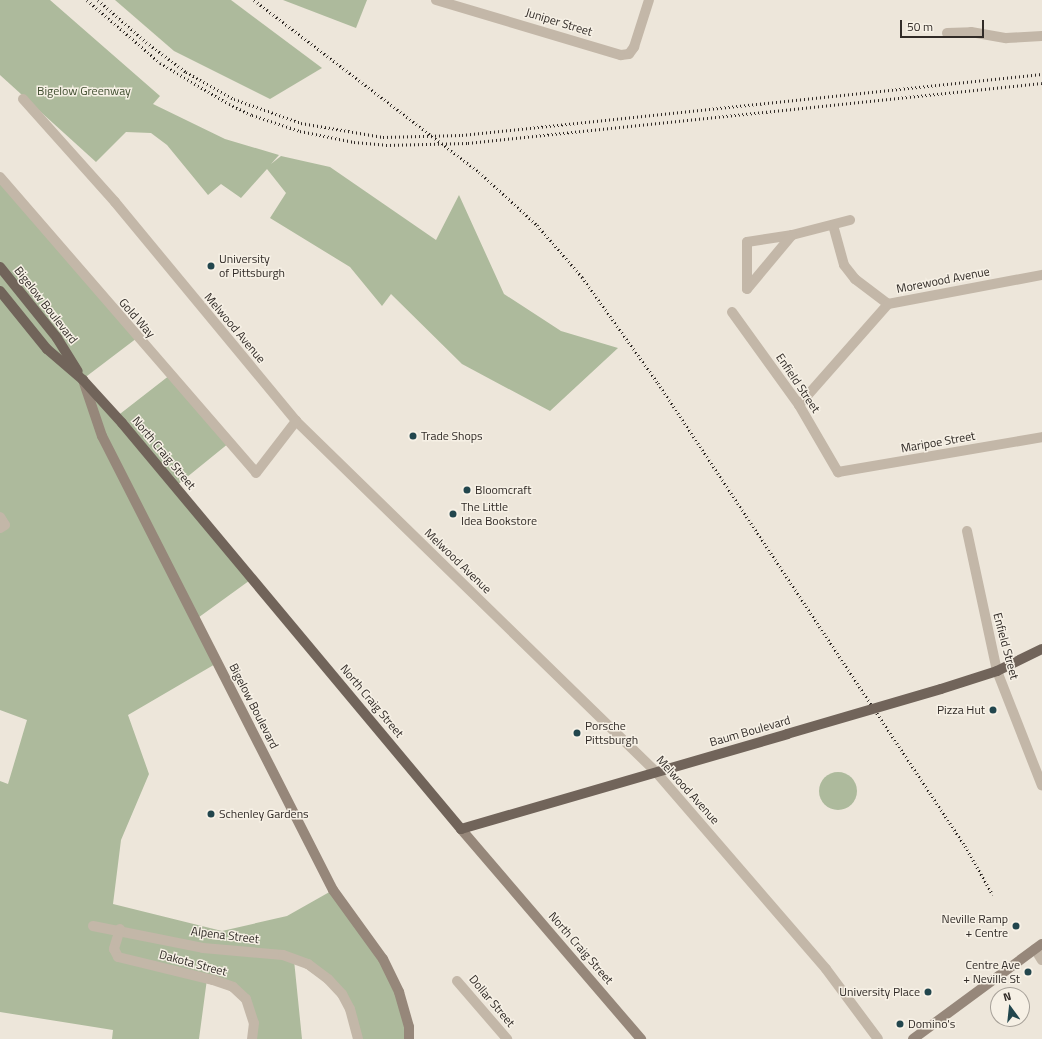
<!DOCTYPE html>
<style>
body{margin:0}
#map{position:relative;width:1042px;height:1039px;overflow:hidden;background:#ede6da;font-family:"Titillium Web",sans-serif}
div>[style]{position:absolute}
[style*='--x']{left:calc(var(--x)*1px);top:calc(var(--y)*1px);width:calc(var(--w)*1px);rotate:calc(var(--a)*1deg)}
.green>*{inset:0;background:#adba9c}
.round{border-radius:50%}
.minor>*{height:10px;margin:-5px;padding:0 5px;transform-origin:5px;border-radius:5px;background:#c3b7a8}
.tertiary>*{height:10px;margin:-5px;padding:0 5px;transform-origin:5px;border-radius:5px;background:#c3b7a8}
.secondary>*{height:10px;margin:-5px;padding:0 5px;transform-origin:5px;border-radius:5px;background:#96877a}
.primary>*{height:10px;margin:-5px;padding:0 5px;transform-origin:5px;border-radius:5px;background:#71645a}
.rail>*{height:3px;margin-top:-1.5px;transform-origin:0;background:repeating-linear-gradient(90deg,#312b27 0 1px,transparent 0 4px)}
.primary-bridge>*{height:10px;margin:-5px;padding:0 5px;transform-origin:5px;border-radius:5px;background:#71645a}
.dots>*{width:11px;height:11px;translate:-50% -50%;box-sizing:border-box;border:2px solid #f6f0e5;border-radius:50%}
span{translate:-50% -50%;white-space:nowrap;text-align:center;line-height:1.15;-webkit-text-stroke:3px #f6f0e5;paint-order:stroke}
.street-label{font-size:12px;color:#312b27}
.park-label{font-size:12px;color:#3e4c2e}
.poi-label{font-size:12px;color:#312b27}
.left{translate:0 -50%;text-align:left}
.right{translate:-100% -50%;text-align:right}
.north{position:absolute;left:990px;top:987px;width:40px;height:40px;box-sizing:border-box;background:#f6f0e5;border:1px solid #a7a199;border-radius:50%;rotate:345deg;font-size:11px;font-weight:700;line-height:16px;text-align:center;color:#312b27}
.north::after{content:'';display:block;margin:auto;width:14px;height:18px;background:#22464d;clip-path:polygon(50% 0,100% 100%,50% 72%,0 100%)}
.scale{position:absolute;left:900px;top:20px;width:84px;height:18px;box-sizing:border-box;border:2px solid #312b27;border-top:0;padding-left:5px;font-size:12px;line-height:14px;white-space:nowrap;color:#312b27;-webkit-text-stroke:3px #f6f0e5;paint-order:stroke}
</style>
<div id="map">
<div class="green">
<div style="clip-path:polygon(0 0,50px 0,160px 96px,153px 104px,225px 139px,279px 155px,271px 164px,281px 156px,330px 167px,436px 240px,459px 195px,504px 294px,561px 331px,618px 348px,550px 411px,462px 364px,391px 294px,382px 306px,350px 267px,270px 218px,286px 193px,267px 169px,241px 198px,221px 184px,208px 195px,167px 145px,151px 133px,126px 132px,96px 162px,0 75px)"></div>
<div style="clip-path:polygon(115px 0,231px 0,322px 68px,270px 99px,174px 51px)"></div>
<div style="clip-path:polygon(283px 0,367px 0,356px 28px)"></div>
<div style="clip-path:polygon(0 175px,137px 338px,83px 379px,116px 417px,170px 375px,229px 443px,176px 486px,253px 578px,195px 620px,217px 663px,128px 715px,149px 774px,121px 840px,113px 904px,222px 931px,287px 916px,333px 890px,399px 992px,409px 1039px,358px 1039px,342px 994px,294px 960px,302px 1039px,252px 1039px,246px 999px,207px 979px,199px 1039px,112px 1039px,113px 1030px,0 1012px,0 781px,8px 784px,27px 720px,0 710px)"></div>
<div class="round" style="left:819px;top:772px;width:38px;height:38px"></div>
</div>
<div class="minor">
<div style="--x:436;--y:0;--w:193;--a:16.6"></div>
<div style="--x:621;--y:55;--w:8;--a:-7"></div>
<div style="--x:629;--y:54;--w:9;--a:-54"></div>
<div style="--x:634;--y:47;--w:49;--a:-72.3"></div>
<div style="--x:947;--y:33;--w:24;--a:-2"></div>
<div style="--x:971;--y:32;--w:36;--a:10"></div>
<div style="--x:1006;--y:38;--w:36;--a:-3"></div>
<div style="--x:23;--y:99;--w:138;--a:48.2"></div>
<div style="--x:115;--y:202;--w:284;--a:50.4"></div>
<div style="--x:296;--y:421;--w:503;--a:44.27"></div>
<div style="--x:656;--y:772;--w:260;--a:49.2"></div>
<div style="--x:826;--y:969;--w:87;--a:53.4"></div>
<div style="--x:0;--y:177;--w:391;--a:49.1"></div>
<div style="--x:256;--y:473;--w:66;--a:-52.4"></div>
<div style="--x:833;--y:225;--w:41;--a:74.6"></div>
<div style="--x:844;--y:265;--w:18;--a:52"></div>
<div style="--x:855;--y:279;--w:41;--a:37.1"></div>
<div style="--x:747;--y:289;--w:47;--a:-90"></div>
<div style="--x:747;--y:242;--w:46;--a:-8.8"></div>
<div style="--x:792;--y:235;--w:60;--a:-14.5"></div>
<div style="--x:747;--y:289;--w:70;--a:-50.2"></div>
<div style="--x:732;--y:312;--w:115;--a:54.2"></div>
<div style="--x:799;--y:405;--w:78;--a:59.8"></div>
<div style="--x:838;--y:472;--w:207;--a:-9.7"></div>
<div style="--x:799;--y:405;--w:135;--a:-48.6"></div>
<div style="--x:888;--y:304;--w:157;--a:-10.7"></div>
<div style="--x:0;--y:517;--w:9;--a:58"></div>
<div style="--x:5;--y:525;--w:6;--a:149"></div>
<div style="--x:967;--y:531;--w:143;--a:77.9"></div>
<div style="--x:997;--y:671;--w:123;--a:68.6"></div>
<div style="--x:93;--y:926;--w:112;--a:11.3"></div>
<div style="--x:203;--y:948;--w:80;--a:5"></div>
<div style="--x:283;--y:955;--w:27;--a:20"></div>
<div style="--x:308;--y:964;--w:25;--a:37"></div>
<div style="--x:328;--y:979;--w:21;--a:47"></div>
<div style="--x:342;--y:994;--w:17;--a:62"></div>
<div style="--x:350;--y:1009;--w:31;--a:75"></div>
<div style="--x:120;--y:929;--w:21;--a:107"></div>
<div style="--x:114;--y:949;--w:9;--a:63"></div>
<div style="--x:118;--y:957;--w:98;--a:13.6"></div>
<div style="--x:213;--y:980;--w:21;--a:19"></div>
<div style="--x:233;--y:987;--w:18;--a:43"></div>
<div style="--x:246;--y:999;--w:25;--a:72"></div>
<div style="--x:254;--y:1023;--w:16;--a:97"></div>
<div style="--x:457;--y:981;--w:77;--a:49.2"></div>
</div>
<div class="tertiary">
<div style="--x:1035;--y:949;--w:13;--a:58"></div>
</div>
<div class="secondary">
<div style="--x:83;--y:380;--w:59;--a:71.3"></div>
<div style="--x:102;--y:436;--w:509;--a:63.03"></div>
<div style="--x:333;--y:890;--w:85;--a:54.1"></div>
<div style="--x:383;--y:959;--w:37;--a:64"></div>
<div style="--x:399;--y:992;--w:36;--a:74"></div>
<div style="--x:409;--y:1027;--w:12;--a:90"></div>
<div style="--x:461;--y:829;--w:277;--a:49.4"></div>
<div style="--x:913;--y:1039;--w:160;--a:-36.4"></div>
</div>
<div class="primary">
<div style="--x:0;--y:267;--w:91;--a:51.2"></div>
<div style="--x:57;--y:338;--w:39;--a:58"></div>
<div style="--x:0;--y:291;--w:75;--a:51"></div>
<div style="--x:47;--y:349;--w:48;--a:40.7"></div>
<div style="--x:83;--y:380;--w:58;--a:47.8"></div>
<div style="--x:122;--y:423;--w:529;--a:50.14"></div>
<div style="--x:461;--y:829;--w:340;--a:-16.2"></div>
<div style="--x:941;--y:689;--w:59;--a:-17.8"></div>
<div style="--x:997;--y:671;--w:50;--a:-26.1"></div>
</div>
<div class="rail">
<div style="--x:87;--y:0;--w:96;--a:40.8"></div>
<div style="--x:160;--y:63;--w:80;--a:30.7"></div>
<div style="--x:229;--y:104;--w:25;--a:26"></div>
<div style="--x:252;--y:115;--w:51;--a:18.4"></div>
<div style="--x:300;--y:131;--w:55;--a:11.5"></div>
<div style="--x:354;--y:142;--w:32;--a:5"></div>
<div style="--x:386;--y:145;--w:82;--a:-1.4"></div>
<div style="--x:468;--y:143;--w:577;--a:-5.97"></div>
<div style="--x:98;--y:0;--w:64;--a:41.2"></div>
<div style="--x:146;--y:42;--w:50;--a:36.9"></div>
<div style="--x:186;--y:72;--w:55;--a:29.4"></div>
<div style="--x:234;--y:99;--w:71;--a:19.7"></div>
<div style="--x:301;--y:123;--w:83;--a:9.7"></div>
<div style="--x:383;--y:137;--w:79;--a:-1.5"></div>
<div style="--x:462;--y:135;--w:583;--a:-6"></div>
<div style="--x:254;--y:0;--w:283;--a:37.4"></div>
<div style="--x:479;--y:172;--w:79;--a:42.4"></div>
<div style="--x:537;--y:225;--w:69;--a:49.1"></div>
<div style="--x:582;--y:277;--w:130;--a:54.4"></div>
<div style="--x:658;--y:383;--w:556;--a:56.45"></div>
<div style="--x:965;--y:846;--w:56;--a:60.3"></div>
</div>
<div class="primary-bridge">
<div style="--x:787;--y:734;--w:160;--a:-16.3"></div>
</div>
<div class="dots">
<div style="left:211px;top:266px;background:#22464d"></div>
<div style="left:413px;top:436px;background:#22464d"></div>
<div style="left:467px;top:490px;background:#22464d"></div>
<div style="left:453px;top:514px;background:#22464d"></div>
<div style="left:993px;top:710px;background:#22464d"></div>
<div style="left:577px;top:733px;background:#22464d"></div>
<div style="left:211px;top:814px;background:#22464d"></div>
<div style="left:1016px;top:926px;background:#22464d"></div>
<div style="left:1028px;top:972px;background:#22464d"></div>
<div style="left:928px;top:992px;background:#22464d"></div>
<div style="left:900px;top:1024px;background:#22464d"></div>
</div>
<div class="street-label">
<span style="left:559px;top:22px;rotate:17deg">Juniper Street</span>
<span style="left:943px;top:280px;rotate:-11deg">Morewood Avenue</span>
<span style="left:46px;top:305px;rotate:52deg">Bigelow Boulevard</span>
<span style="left:137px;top:318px;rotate:49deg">Gold Way</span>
<span style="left:235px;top:328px;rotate:50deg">Melwood Avenue</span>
<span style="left:798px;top:383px;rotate:56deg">Enfield Street</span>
<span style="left:938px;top:442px;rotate:-10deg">Maripoe Street</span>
<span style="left:164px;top:453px;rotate:50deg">North Craig Street</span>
<span style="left:458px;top:561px;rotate:44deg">Melwood Avenue</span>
<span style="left:1006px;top:646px;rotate:75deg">Enfield Street</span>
<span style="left:372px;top:701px;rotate:50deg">North Craig Street</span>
<span style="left:254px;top:706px;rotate:63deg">Bigelow Boulevard</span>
<span style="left:750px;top:731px;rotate:-16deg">Baum Boulevard</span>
<span style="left:688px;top:790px;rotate:48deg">Melwood Avenue</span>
<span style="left:225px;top:935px;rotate:7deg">Alpena Street</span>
<span style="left:581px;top:948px;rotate:49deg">North Craig Street</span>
<span style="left:193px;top:963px;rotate:15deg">Dakota Street</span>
<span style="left:492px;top:1001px;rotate:50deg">Dollar Street</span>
</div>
<div class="park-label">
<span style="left:84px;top:91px">Bigelow Greenway</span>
</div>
<div class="poi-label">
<span class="left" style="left:219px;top:266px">University<br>of Pittsburgh</span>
<span class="left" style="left:421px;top:436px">Trade Shops</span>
<span class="left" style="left:475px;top:490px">Bloomcraft</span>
<span class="left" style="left:461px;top:514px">The Little<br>Idea Bookstore</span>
<span class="right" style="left:985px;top:710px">Pizza Hut</span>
<span class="left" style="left:585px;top:733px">Porsche<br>Pittsburgh</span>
<span class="left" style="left:219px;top:814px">Schenley Gardens</span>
<span class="right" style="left:1008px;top:926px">Neville Ramp<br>+ Centre</span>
<span class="right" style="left:1020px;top:972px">Centre Ave<br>+ Neville St</span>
<span class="right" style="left:920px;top:992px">University Place</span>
<span class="left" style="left:908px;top:1024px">Domino's</span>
</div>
<div class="north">N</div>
<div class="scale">50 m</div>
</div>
